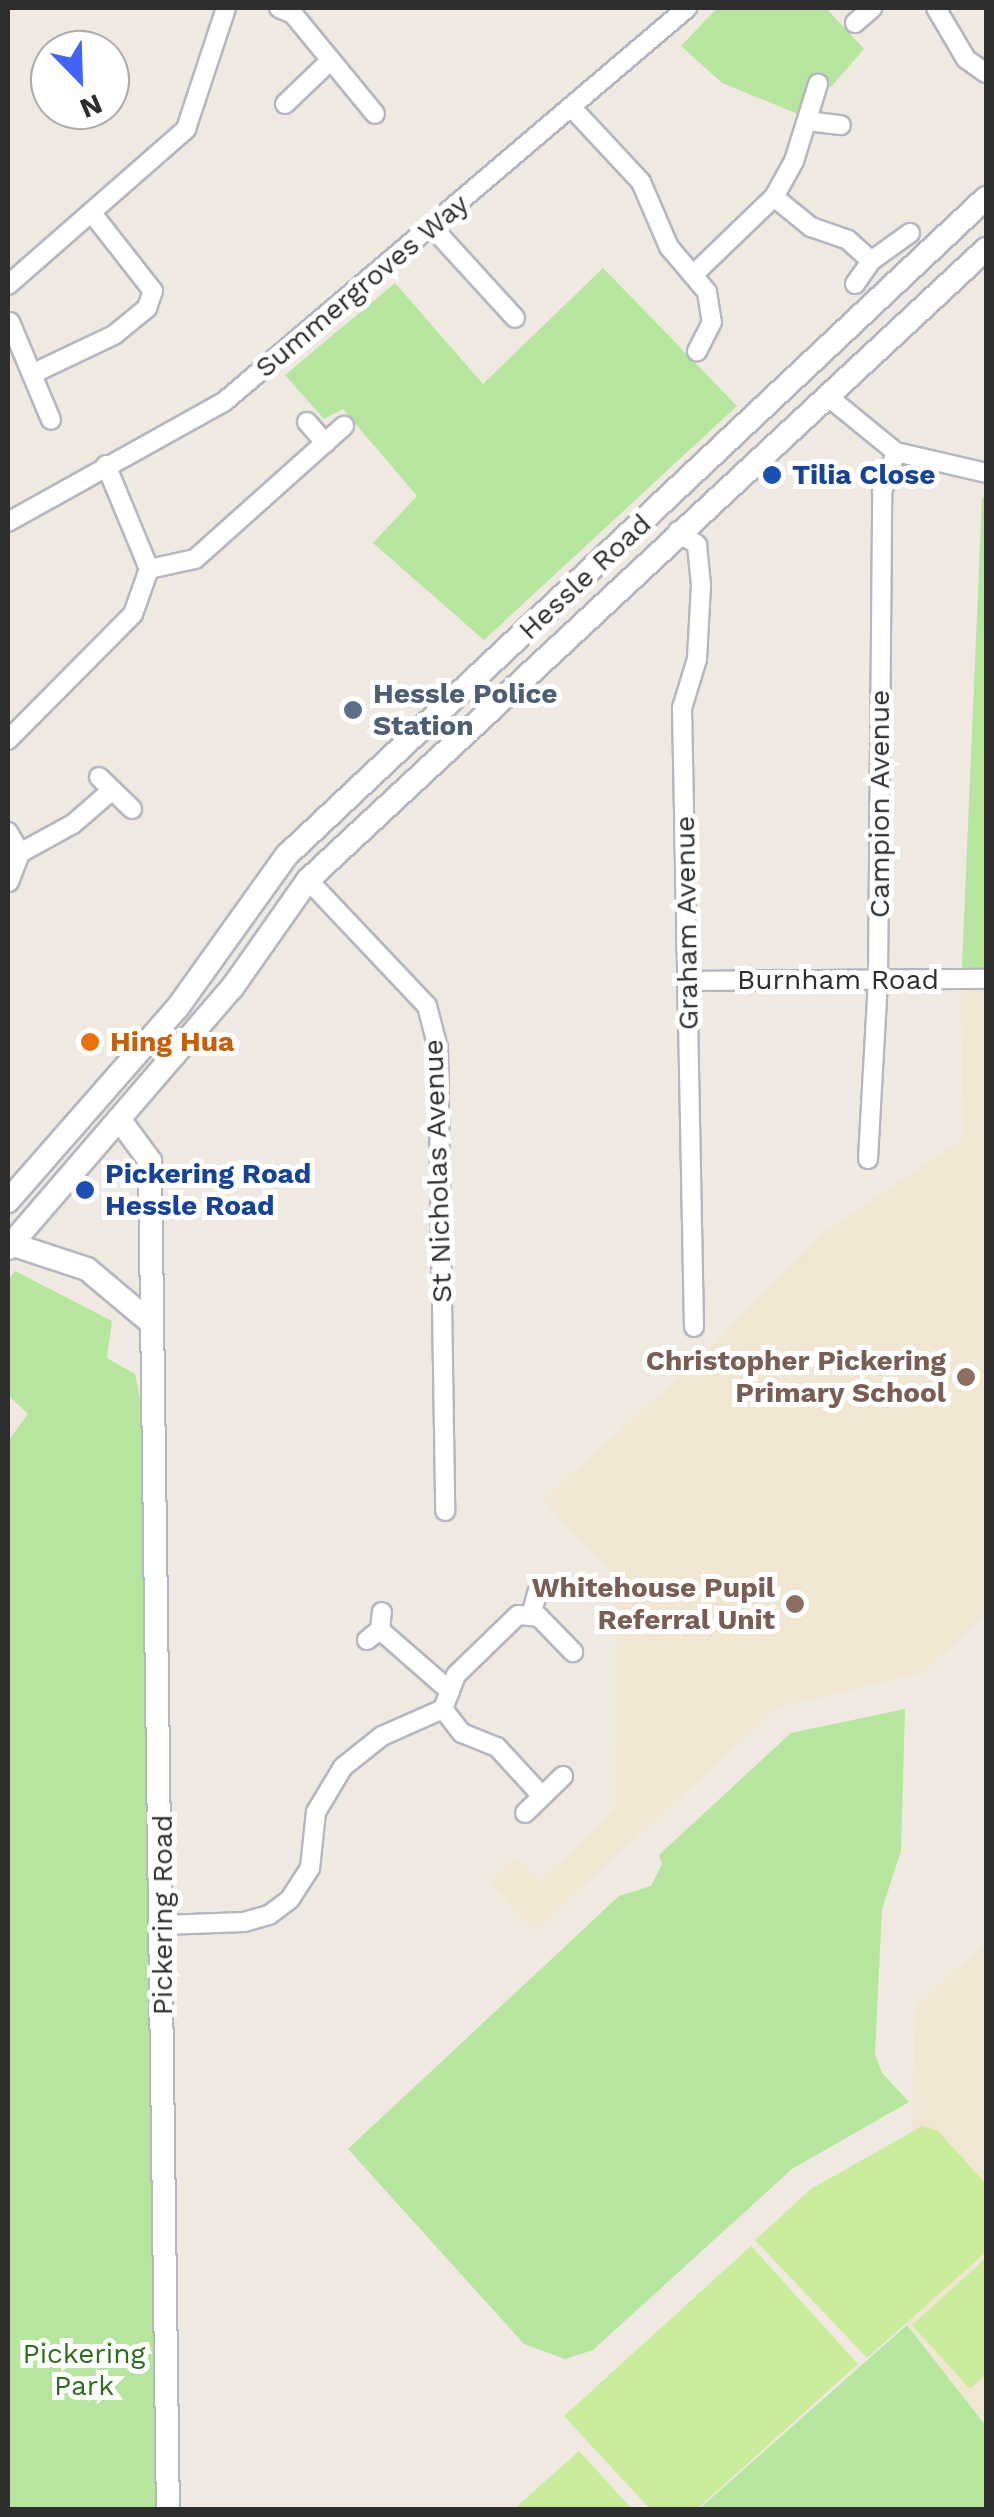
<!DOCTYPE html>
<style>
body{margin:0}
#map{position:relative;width:994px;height:2517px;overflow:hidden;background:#efe9e1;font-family:"Work Sans",sans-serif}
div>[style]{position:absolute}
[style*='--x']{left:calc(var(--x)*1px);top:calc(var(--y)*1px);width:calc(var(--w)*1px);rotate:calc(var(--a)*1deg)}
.education>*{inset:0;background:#f0e6d1}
.green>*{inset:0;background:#b6e59e}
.pitch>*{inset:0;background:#c9ec9a}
.roads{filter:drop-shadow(2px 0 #b4b7c1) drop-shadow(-2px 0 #b4b7c1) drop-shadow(0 2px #b4b7c1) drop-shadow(0 -2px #b4b7c1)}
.minor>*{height:18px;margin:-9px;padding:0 9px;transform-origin:9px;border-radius:9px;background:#fff}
.tertiary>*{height:22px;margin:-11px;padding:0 11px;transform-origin:11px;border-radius:11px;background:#fff}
.dots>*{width:28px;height:28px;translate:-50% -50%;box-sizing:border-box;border:5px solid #fff;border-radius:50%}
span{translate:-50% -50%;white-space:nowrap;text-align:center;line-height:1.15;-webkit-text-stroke:10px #fff;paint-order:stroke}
.street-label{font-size:28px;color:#2e2e2e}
.transit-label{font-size:28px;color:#164399;font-weight:700}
.left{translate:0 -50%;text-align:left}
.service-label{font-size:28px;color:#4e5e75;font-weight:700}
.food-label{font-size:28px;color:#c56008;font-weight:700}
.education-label{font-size:28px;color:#785e54;font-weight:700}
.right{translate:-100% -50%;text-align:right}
.park-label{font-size:28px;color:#2c6e1b}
.frame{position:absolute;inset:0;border:10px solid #2e2e2e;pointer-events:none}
.north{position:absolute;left:30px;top:30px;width:100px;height:100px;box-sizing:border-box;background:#fff;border:2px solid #ababab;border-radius:50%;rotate:157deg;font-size:28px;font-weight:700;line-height:40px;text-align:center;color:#2e2e2e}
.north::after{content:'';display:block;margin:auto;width:35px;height:45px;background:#4264fb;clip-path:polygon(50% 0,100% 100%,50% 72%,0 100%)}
</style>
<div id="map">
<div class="education">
<div style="clip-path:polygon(961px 989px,986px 989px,986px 1615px,924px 1672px,777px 1708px,534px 1932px,490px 1882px,515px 1857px,540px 1881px,615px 1810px,617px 1715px,617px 1579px,543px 1500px,701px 1357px,823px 1233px,963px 1139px)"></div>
<div style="clip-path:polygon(986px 1942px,986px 2426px,908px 2325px,915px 2007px)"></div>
</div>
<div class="green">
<div style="clip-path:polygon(717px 8px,826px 8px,864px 49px,831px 87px,810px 76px,798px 114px,722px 83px,681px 46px)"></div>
<div style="clip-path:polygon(603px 268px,737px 406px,484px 640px,373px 543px,417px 496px,343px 409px,324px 419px,285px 375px,395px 283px,483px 384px)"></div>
<div style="clip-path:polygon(986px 497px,986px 989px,961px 989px,982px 498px)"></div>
<div style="clip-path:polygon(15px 1271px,112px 1321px,107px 1358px,135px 1374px,145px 1424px,163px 2509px,8px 2509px,8px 1441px,28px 1414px,8px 1395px,8px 1280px)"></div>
<div style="clip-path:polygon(905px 1709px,901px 1851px,882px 1909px,875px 2054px,882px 2073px,909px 2102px,792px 2169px,593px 2350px,565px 2359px,524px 2344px,348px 2149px,619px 1896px,651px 1886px,662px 1864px,659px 1855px,791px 1733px)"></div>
<div style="clip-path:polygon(907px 2325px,986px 2426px,986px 2509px,699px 2509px)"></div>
</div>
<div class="pitch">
<div style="clip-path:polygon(922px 2126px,938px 2131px,986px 2184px,986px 2252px,867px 2358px,755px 2240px,811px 2189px)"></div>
<div style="clip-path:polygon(751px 2246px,858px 2364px,697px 2509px,650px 2509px,564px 2416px)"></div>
<div style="clip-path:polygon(986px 2258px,986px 2374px,970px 2389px,912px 2325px)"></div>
<div style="clip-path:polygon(579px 2451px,632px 2509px,514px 2509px)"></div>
</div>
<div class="roads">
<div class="minor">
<div style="--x:279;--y:8;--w:15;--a:23"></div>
<div style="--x:293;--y:14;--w:129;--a:50.6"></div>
<div style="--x:936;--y:8;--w:59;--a:59.5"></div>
<div style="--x:966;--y:59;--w:24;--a:35"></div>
<div style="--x:855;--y:23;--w:23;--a:-41"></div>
<div style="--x:285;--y:104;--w:61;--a:-43.7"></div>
<div style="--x:573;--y:109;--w:100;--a:47"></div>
<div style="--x:641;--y:182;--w:71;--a:66.7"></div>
<div style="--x:669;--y:247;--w:59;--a:49.8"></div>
<div style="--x:707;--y:292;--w:30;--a:81"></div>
<div style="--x:712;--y:322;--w:33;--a:117"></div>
<div style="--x:807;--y:121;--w:34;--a:7"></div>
<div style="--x:774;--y:197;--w:48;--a:39"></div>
<div style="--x:811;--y:227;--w:39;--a:19"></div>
<div style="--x:848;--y:240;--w:31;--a:42"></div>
<div style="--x:432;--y:227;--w:123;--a:47.6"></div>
<div style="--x:693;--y:275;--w:112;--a:-43.9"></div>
<div style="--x:774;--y:197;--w:41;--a:-60.9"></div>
<div style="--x:794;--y:161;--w:81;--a:-72.7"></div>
<div style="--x:855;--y:284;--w:28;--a:-55"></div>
<div style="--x:871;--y:261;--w:48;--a:-35.7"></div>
<div style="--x:8;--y:285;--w:237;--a:-41.2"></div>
<div style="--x:186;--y:129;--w:127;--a:-71.7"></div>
<div style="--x:10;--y:322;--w:106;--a:67.3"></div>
<div style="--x:32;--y:374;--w:91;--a:-25.4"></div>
<div style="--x:114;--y:335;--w:43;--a:-39.3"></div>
<div style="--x:147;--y:308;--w:18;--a:-71"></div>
<div style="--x:153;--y:291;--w:100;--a:-128.1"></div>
<div style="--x:826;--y:395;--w:90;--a:39.2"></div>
<div style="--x:896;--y:452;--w:92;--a:13.1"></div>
<div style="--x:307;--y:422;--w:28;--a:49"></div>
<div style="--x:106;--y:465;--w:113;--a:67.5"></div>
<div style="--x:8;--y:522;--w:248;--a:-29.1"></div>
<div style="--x:225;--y:401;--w:607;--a:-40.39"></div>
<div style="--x:678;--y:531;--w:24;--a:36"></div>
<div style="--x:697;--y:545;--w:40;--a:84.3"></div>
<div style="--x:701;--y:585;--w:74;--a:93.1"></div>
<div style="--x:697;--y:659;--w:51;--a:107"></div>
<div style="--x:682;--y:708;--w:619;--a:88.89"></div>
<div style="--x:8;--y:740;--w:177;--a:-45.2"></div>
<div style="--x:133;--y:614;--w:48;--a:-70.4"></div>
<div style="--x:149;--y:569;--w:47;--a:-12.3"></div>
<div style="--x:195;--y:559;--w:200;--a:-41.8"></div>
<div style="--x:99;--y:777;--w:46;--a:44.1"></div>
<div style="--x:8;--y:832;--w:24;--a:60"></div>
<div style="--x:20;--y:853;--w:60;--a:-28.7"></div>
<div style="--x:73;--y:824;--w:49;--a:-40.9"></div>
<div style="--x:308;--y:880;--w:173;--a:46.6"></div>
<div style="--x:427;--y:1006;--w:43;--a:75.3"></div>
<div style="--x:438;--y:1048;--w:463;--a:89.1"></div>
<div style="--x:9;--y:882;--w:31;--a:-69"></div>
<div style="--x:689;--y:981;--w:297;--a:-0.4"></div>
<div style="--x:868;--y:1159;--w:181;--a:-86.8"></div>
<div style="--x:878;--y:978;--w:486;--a:-89.5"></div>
<div style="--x:882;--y:492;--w:42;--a:-70.7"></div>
<div style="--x:531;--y:1616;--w:24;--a:-75"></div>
<div style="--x:380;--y:1630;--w:93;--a:41.1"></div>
<div style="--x:367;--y:1640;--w:16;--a:-38"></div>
<div style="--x:380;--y:1630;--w:18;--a:-84"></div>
<div style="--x:443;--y:1709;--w:31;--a:52"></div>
<div style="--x:462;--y:1733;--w:38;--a:22"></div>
<div style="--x:497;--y:1747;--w:65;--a:47.5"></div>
<div style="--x:525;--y:1813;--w:53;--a:-44.2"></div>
<div style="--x:163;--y:1925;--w:81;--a:-2.1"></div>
<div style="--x:244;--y:1922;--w:26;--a:-16"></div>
<div style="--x:269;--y:1915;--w:26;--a:-37"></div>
<div style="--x:290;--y:1899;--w:37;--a:-57"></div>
<div style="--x:310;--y:1868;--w:56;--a:-83.9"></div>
<div style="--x:316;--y:1812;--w:52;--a:-59"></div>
<div style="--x:343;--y:1767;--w:50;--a:-38.5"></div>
<div style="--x:382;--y:1736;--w:67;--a:-23.9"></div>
<div style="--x:443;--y:1709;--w:36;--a:-69"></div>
<div style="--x:456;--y:1675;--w:86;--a:-44.1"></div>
<div style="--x:518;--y:1615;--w:21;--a:5"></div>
<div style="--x:539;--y:1617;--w:49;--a:45.8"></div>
</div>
<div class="tertiary">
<div style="--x:119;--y:1119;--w:52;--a:53.6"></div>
<div style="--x:150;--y:1161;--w:1349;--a:89.24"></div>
<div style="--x:8;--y:1201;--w:258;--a:-48.8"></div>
<div style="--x:178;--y:1007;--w:187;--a:-54.4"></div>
<div style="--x:287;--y:855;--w:959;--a:-43.23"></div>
<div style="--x:11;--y:1244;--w:80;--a:18.2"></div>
<div style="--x:87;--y:1269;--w:81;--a:40"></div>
<div style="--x:8;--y:1248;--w:343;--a:-49.3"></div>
<div style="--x:232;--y:988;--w:132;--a:-54.9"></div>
<div style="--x:308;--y:880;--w:926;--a:-42.94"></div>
</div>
</div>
<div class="dots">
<div style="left:772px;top:475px;background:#1a4fb4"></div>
<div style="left:353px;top:710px;background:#5c6f8a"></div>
<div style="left:90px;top:1042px;background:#e8710a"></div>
<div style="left:85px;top:1190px;background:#1a4fb4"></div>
<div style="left:966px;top:1377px;background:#8d6e63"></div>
<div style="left:795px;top:1604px;background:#8d6e63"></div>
</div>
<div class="street-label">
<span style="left:362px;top:286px;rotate:-40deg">Summergroves Way</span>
<span style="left:585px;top:577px;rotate:-43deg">Hessle Road</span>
<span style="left:880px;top:804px;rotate:-90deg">Campion Avenue</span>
<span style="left:687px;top:923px;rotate:-91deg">Graham Avenue</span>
<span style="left:838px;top:980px">Burnham Road</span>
<span style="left:438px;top:1171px;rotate:-92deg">St Nicholas Avenue</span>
<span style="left:163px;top:1915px;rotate:-90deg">Pickering Road</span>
</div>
<div class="transit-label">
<span class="left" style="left:792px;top:475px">Tilia Close</span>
<span class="left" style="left:105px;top:1190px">Pickering Road<br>Hessle Road</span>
</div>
<div class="service-label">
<span class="left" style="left:373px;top:710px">Hessle Police<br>Station</span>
</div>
<div class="food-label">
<span class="left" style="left:110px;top:1042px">Hing Hua</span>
</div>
<div class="education-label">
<span class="right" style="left:946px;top:1377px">Christopher Pickering<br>Primary School</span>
<span class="right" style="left:775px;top:1604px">Whitehouse Pupil<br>Referral Unit</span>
</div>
<div class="park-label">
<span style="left:84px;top:2370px">Pickering<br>Park</span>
</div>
<div class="frame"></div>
<div class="north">N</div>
</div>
